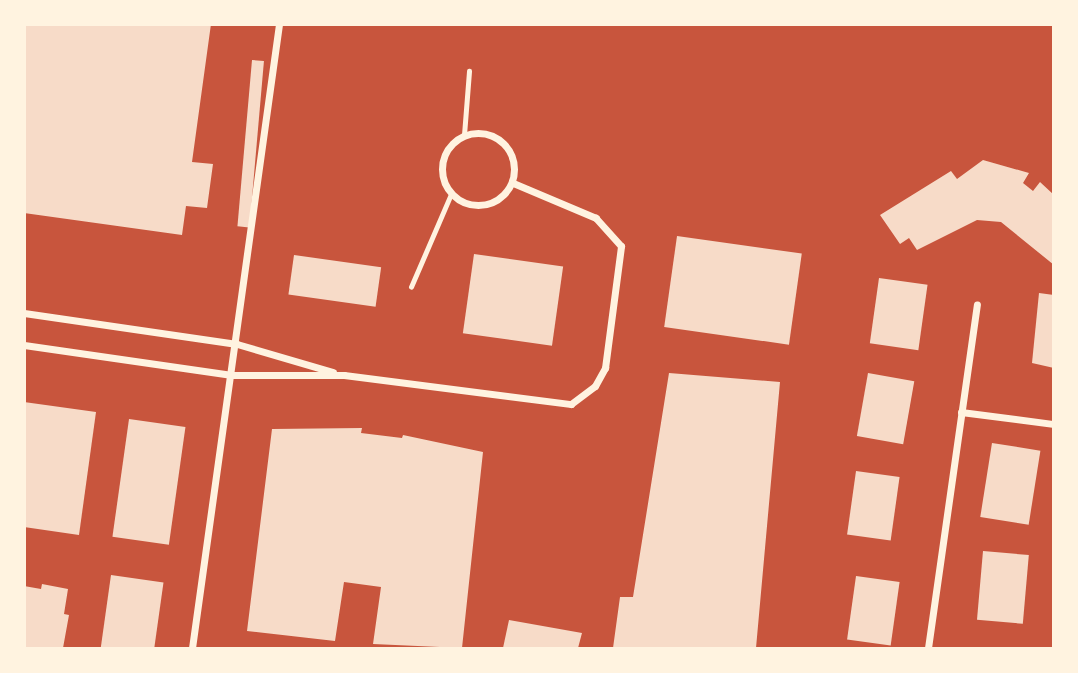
<!DOCTYPE html>
<style>
body{margin:0}
#map{position:relative;width:1078px;height:673px;overflow:hidden;background:#c8553d;font-family:Mulish,sans-serif}
div>[style]{position:absolute}
[style*='--x']{left:calc(var(--x)*1px);top:calc(var(--y)*1px);width:calc(var(--w)*1px);rotate:calc(var(--a)*1deg)}
.building>*{inset:0;background:#f7dbc8;transform-origin:0 0}
.service>*{height:4.5px;margin:-2.25px;padding:0 2.25px;transform-origin:2.25px;border-radius:2.25px;background:#fff3e0}
.minor>*{height:7px;margin:-3.5px;padding:0 3.5px;transform-origin:3.5px;border-radius:3.5px;background:#fff3e0}
.minor>.ring{margin:-3.5px;padding:0;box-sizing:content-box;background:none;border:7px solid #fff3e0;border-radius:50%}
span{translate:-50% -50%;white-space:nowrap;text-align:center;line-height:1.15;-webkit-text-stroke:7px #fff3e0;paint-order:stroke}
.frame{position:absolute;inset:0;border:26px solid #fff3e0;pointer-events:none}
</style>
<div id="map">
<div class="building">
<div style="clip-path:polygon(24px 24px,211px 24px,192px 162px,213px 164px,207px 208px,186px 206px,182px 235px,24px 213px)"></div>
<div style="left:252px;top:60px;width:12px;height:167px;rotate:5deg"></div>
<div style="clip-path:polygon(983px 160px,1029px 173px,1023px 183px,1033px 191px,1040px 182px,1054px 195px,1054px 265px,1001px 222px,977px 220px,917px 250px,909px 238px,900px 244px,880px 215px,951px 171px,957px 179px)"></div>
<div style="left:677px;top:236px;width:126px;height:92px;rotate:8deg"></div>
<div style="left:474px;top:254px;width:90px;height:80px;rotate:8deg"></div>
<div style="left:294px;top:255px;width:88px;height:40px;rotate:8deg"></div>
<div style="left:879px;top:278px;width:49px;height:66px;rotate:8deg"></div>
<div style="clip-path:polygon(1039px 293px,1054px 295px,1054px 368px,1032px 363px)"></div>
<div style="clip-path:polygon(669px 373px,780px 382px,756px 648px,613px 648px,620px 597px,633px 597px)"></div>
<div style="left:868px;top:373px;width:47px;height:64px;rotate:10deg"></div>
<div style="clip-path:polygon(24px 402px,96px 412px,79px 535px,24px 527px)"></div>
<div style="left:129px;top:419px;width:57px;height:119px;rotate:8deg"></div>
<div style="clip-path:polygon(362px 428px,361px 433px,402px 438px,403px 435px,483px 452px,462px 648px,373px 644px,381px 587px,344px 582px,335px 641px,247px 631px,272px 429px)"></div>
<div style="left:992px;top:443px;width:49px;height:75px;rotate:9deg"></div>
<div style="left:856px;top:471px;width:44px;height:64px;rotate:8deg"></div>
<div style="left:983px;top:551px;width:46px;height:69px;rotate:5deg"></div>
<div style="left:111px;top:575px;width:53px;height:74px;rotate:8deg"></div>
<div style="left:856px;top:576px;width:44px;height:64px;rotate:8deg"></div>
<div style="clip-path:polygon(42px 584px,68px 589px,64px 614px,69px 615px,63px 648px,24px 648px,24px 586px,41px 589px)"></div>
<div style="clip-path:polygon(509px 620px,582px 633px,578px 648px,503px 648px)"></div>
</div>
<div class="service">
<div style="--x:464;--y:135;--w:64;--a:-85.5"></div>
<div style="--x:411;--y:287;--w:101;--a:-66.7"></div>
</div>
<div class="minor">
<div class="ring" style="left:442px;top:133px;width:65px;height:65px"></div>
<div style="--x:24;--y:313;--w:215;--a:8.3"></div>
<div style="--x:237;--y:344;--w:100;--a:16.3"></div>
<div style="--x:24;--y:345;--w:210;--a:8.2"></div>
<div style="--x:232;--y:375;--w:112;--a:0"></div>
<div style="--x:344;--y:375;--w:229;--a:7.3"></div>
<div style="--x:571;--y:404;--w:30;--a:-37"></div>
<div style="--x:595;--y:386;--w:21;--a:-61"></div>
<div style="--x:605;--y:368;--w:123;--a:-82.5"></div>
<div style="--x:621;--y:246;--w:38;--a:-132"></div>
<div style="--x:596;--y:218;--w:90;--a:-157.1"></div>
<div style="--x:961;--y:412;--w:94;--a:7.4"></div>
<div style="--x:192;--y:648;--w:630;--a:-82.06"></div>
<div style="--x:928;--y:648;--w:347;--a:-81.9"></div>
</div>
<div class="frame"></div>
</div>
